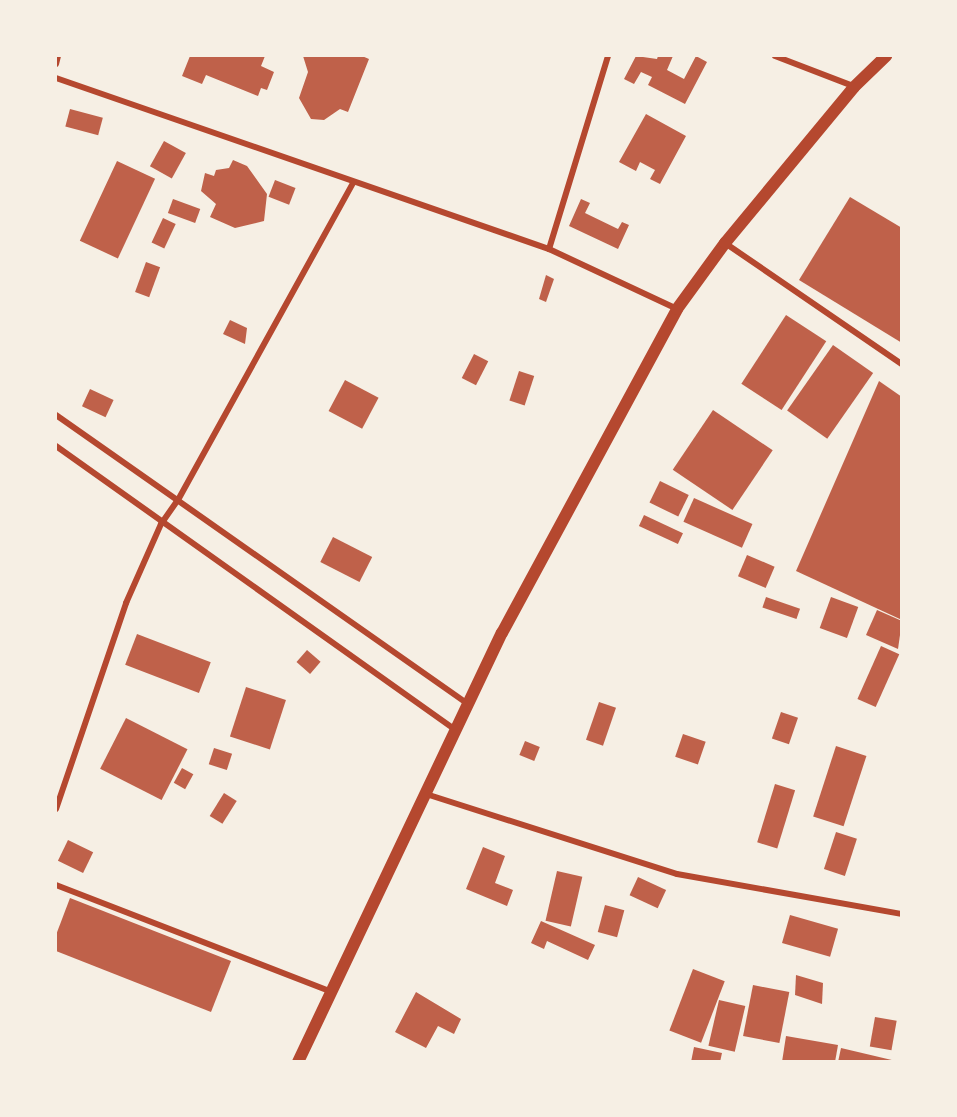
<!DOCTYPE html>
<style>
body{margin:0}
#map{position:relative;width:957px;height:1117px;overflow:hidden;background:#f6efe4;font-family:"Space Grotesk",sans-serif}
div>[style]{position:absolute}
[style*='--x']{left:calc(var(--x)*1px);top:calc(var(--y)*1px);width:calc(var(--w)*1px);rotate:calc(var(--a)*1deg)}
.building>*{inset:0;background:#bf614a;transform-origin:0 0}
.minor>*{height:6px;margin:-3px;padding:0 3px;transform-origin:3px;border-radius:3px;background:#b5482f}
.secondary>*{height:12px;margin:-6px;padding:0 6px;transform-origin:6px;border-radius:6px;background:#b5482f}
span{translate:-50% -50%;white-space:nowrap;text-align:center;line-height:1.15;-webkit-text-stroke:4.5px #f6efe4;paint-order:stroke}
.frame{position:absolute;inset:0;border:57px solid #f6efe4;pointer-events:none}
</style>
<div id="map">
<div class="building">
<div style="clip-path:polygon(190px 56px,265px 56px,261px 66px,274px 72px,267px 90px,261px 88px,258px 96px,206px 75px,202px 84px,182px 76px)"></div>
<div style="clip-path:polygon(303px 56px,362px 56px,369px 59px,348px 112px,340px 109px,324px 120px,311px 119px,299px 98px,308px 72px)"></div>
<div style="clip-path:polygon(636px 56px,657px 59px,658px 56px,673px 56px,667px 70px,684px 79px,696px 56px,707px 62px,685px 104px,648px 85px,652px 77px,641px 72px,634px 84px,624px 79px)"></div>
<div style="left:70px;top:109px;width:34px;height:18px;rotate:15deg"></div>
<div style="clip-path:polygon(646px 114px,686px 136px,660px 184px,650px 179px,655px 170px,640px 162px,636px 171px,619px 162px)"></div>
<div style="left:164px;top:141px;width:25px;height:29px;rotate:29deg"></div>
<div style="clip-path:polygon(233px 160px,247px 166px,267px 194px,264px 221px,235px 228px,210px 217px,216px 204px,201px 191px,205px 173px,214px 176px,216px 170px,229px 168px)"></div>
<div style="left:117px;top:161px;width:42px;height:88px;rotate:25deg"></div>
<div style="left:275px;top:180px;width:22px;height:18px;rotate:21deg"></div>
<div style="clip-path:polygon(850px 197px,902px 228px,902px 343px,799px 280px)"></div>
<div style="left:173px;top:199px;width:29px;height:15px;rotate:20deg"></div>
<div style="clip-path:polygon(581px 199px,590px 203px,585px 213px,618px 229px,622px 222px,629px 225px,618px 249px,569px 226px)"></div>
<div style="left:163px;top:218px;width:14px;height:27px;rotate:25deg"></div>
<div style="left:146px;top:262px;width:15px;height:32px;rotate:20deg"></div>
<div style="clip-path:polygon(546px 275px,554px 279px,546px 302px,539px 299px)"></div>
<div style="left:786px;top:315px;width:48px;height:82px;rotate:33deg"></div>
<div style="clip-path:polygon(230px 320px,247px 328px,245px 344px,223px 334px)"></div>
<div style="left:833px;top:345px;width:49px;height:80px;rotate:35deg"></div>
<div style="left:474px;top:354px;width:16px;height:27px;rotate:27deg"></div>
<div style="left:519px;top:371px;width:16px;height:31px;rotate:18deg"></div>
<div style="left:345px;top:380px;width:38px;height:35px;rotate:28deg"></div>
<div style="clip-path:polygon(879px 381px,902px 397px,902px 620px,796px 571px)"></div>
<div style="left:90px;top:389px;width:26px;height:19px;rotate:25deg"></div>
<div style="left:713px;top:410px;width:72px;height:72px;rotate:34deg"></div>
<div style="left:660px;top:481px;width:32px;height:24px;rotate:26deg"></div>
<div style="left:694px;top:498px;width:64px;height:26px;rotate:24deg"></div>
<div style="left:644px;top:515px;width:43px;height:12px;rotate:25deg"></div>
<div style="left:333px;top:537px;width:44px;height:28px;rotate:27deg"></div>
<div style="left:747px;top:555px;width:30px;height:23px;rotate:23deg"></div>
<div style="left:766px;top:597px;width:36px;height:11px;rotate:19deg"></div>
<div style="left:831px;top:597px;width:29px;height:33px;rotate:20deg"></div>
<div style="clip-path:polygon(877px 610px,902px 621px,898px 649px,866px 635px)"></div>
<div style="left:137px;top:634px;width:79px;height:33px;rotate:21deg"></div>
<div style="left:881px;top:646px;width:20px;height:58px;rotate:24deg"></div>
<div style="left:307px;top:650px;width:18px;height:16px;rotate:41deg"></div>
<div style="left:246px;top:687px;width:42px;height:52px;rotate:18deg"></div>
<div style="left:599px;top:702px;width:18px;height:40px;rotate:19deg"></div>
<div style="left:781px;top:712px;width:18px;height:28px;rotate:19deg"></div>
<div style="left:126px;top:718px;width:69px;height:57px;rotate:27deg"></div>
<div style="left:683px;top:734px;width:24px;height:24px;rotate:19deg"></div>
<div style="left:525px;top:741px;width:16px;height:15px;rotate:22deg"></div>
<div style="left:836px;top:746px;width:32px;height:74px;rotate:18deg"></div>
<div style="left:214px;top:748px;width:19px;height:17px;rotate:18deg"></div>
<div style="left:182px;top:768px;width:13px;height:17px;rotate:29deg"></div>
<div style="left:775px;top:784px;width:21px;height:61px;rotate:17deg"></div>
<div style="left:224px;top:793px;width:15px;height:27px;rotate:32deg"></div>
<div style="left:836px;top:832px;width:22px;height:39px;rotate:18deg"></div>
<div style="left:68px;top:840px;width:28px;height:23px;rotate:26deg"></div>
<div style="clip-path:polygon(483px 847px,505px 856px,495px 883px,513px 890px,507px 906px,466px 889px)"></div>
<div style="left:557px;top:871px;width:26px;height:51px;rotate:13deg"></div>
<div style="left:638px;top:877px;width:31px;height:20px;rotate:25deg"></div>
<div style="clip-path:polygon(70px 898px,231px 961px,211px 1012px,56px 951px,56px 935px)"></div>
<div style="left:605px;top:905px;width:20px;height:28px;rotate:15deg"></div>
<div style="left:790px;top:915px;width:50px;height:29px;rotate:16deg"></div>
<div style="clip-path:polygon(541px 921px,595px 945px,588px 960px,547px 941px,544px 949px,531px 943px)"></div>
<div style="left:693px;top:969px;width:34px;height:66px;rotate:21deg"></div>
<div style="clip-path:polygon(796px 975px,823px 983px,822px 1004px,795px 995px)"></div>
<div style="left:753px;top:985px;width:37px;height:52px;rotate:11deg"></div>
<div style="clip-path:polygon(416px 992px,461px 1019px,454px 1034px,438px 1026px,426px 1048px,395px 1032px)"></div>
<div style="left:719px;top:1000px;width:27px;height:47px;rotate:13deg"></div>
<div style="left:875px;top:1017px;width:22px;height:30px;rotate:10deg"></div>
<div style="clip-path:polygon(786px 1036px,838px 1045px,835px 1062px,782px 1062px)"></div>
<div style="clip-path:polygon(694px 1047px,722px 1053px,720px 1062px,691px 1062px)"></div>
<div style="clip-path:polygon(841px 1048px,896px 1061px,896px 1062px,838px 1062px)"></div>
</div>
<div class="minor">
<div style="--x:775;--y:56;--w:84;--a:21"></div>
<div style="--x:56;--y:64;--w:8;--a:-76"></div>
<div style="--x:56;--y:78;--w:522;--a:19.13"></div>
<div style="--x:549;--y:249;--w:141;--a:25.1"></div>
<div style="--x:725;--y:243;--w:214;--a:34.4"></div>
<div style="--x:549;--y:249;--w:202;--a:-73"></div>
<div style="--x:56;--y:415;--w:503;--a:35.05"></div>
<div style="--x:56;--y:446;--w:490;--a:35.4"></div>
<div style="--x:426;--y:794;--w:263;--a:17.7"></div>
<div style="--x:677;--y:874;--w:229;--a:10.1"></div>
<div style="--x:56;--y:809;--w:218;--a:-71.2"></div>
<div style="--x:126;--y:603;--w:86;--a:-66.1"></div>
<div style="--x:161;--y:524;--w:29;--a:-55"></div>
<div style="--x:178;--y:500;--w:362;--a:-61.1"></div>
<div style="--x:56;--y:885;--w:296;--a:21.2"></div>
</div>
<div class="secondary">
<div style="--x:298;--y:1062;--w:475;--a:-64.6"></div>
<div style="--x:502;--y:633;--w:368;--a:-61.6"></div>
<div style="--x:677;--y:309;--w:82;--a:-54"></div>
<div style="--x:725;--y:243;--w:202;--a:-50.4"></div>
<div style="--x:854;--y:87;--w:45;--a:-44.1"></div>
</div>
<div class="frame"></div>
</div>
